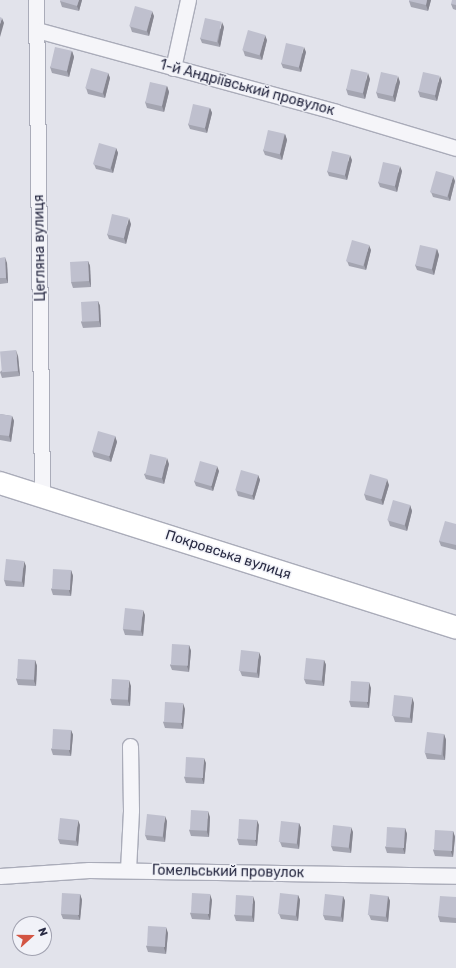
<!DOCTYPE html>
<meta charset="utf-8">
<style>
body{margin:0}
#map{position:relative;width:456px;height:968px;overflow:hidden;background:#e2e3eb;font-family:Rubik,sans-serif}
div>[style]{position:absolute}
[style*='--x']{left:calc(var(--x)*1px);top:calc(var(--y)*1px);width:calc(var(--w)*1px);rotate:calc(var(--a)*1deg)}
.roads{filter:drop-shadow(1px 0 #aaacb9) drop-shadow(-1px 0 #aaacb9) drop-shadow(0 1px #aaacb9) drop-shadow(0 -1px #aaacb9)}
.minor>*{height:15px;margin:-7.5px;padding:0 7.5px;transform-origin:7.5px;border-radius:7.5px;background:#f5f5f9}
.highway>*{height:22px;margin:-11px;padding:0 11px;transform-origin:11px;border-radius:11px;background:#fff}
.wall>*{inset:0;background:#a4a5b1}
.shaded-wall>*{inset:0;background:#868690}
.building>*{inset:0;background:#bfc0ce;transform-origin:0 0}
span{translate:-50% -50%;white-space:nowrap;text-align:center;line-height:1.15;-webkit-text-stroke:3px #f1f2f8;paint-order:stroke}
.street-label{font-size:14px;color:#292b43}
.north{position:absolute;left:12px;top:916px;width:40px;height:40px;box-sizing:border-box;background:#f1f2f8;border:1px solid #a1a2b0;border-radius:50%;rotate:69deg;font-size:11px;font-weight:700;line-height:16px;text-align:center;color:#292b43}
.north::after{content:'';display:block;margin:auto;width:14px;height:18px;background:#d35543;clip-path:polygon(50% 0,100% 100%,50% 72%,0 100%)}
</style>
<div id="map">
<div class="roads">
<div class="minor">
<div style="--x:36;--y:0;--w:496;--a:89.3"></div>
<div style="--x:37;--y:30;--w:310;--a:15.3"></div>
<div style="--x:336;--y:112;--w:125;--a:16.7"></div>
<div style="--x:173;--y:68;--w:70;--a:-77.6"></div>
<div style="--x:128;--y:870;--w:60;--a:-87.1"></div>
<div style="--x:131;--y:810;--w:64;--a:-90.9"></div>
<div style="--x:0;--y:876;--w:89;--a:-3.9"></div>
<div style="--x:89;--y:870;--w:367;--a:0.9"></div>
</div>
<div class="highway">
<div style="--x:0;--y:483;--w:478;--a:17.6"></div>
</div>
</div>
<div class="wall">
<div style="clip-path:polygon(61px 0,82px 0,79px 11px,62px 7px,60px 1px)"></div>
<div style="clip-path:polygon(409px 0,431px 0,428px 11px,411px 7px,409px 1px)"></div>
<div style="clip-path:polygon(456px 0,456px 10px,453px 9px,451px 4px)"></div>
<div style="clip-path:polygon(154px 16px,149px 36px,132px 32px,130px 26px)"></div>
<div style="clip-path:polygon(224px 27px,220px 47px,202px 43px,200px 38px)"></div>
<div style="clip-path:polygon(267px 40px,262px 60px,245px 56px,243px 50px)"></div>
<div style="clip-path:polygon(72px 51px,74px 57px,69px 77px,52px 73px,50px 67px)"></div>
<div style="clip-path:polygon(306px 52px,301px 72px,283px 68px,281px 63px)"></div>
<div style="clip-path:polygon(108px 73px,110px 78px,105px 98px,88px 94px,86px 88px)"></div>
<div style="clip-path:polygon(370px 79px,365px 99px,348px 95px,346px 89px)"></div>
<div style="clip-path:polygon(442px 81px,437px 101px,420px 97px,418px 91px)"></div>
<div style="clip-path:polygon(400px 82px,395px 102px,378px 98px,376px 92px)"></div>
<div style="clip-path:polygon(167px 86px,169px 92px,164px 112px,147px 108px,145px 102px)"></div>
<div style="clip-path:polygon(210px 108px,212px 113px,207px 133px,190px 129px,188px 124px)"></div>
<div style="clip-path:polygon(285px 134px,287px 140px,282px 160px,265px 155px,263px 150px)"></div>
<div style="clip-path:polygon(116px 148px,118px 153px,113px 173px,96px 169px,94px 164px)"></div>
<div style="clip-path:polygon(352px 160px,347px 180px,329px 176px,327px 171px)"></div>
<div style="clip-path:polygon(402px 171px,397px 192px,380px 187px,378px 182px)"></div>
<div style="clip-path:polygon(455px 181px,450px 201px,433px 197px,431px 192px)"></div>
<div style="clip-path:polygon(131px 224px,126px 244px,109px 239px,107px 234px)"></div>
<div style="clip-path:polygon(437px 249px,439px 255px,434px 275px,417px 270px,415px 265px)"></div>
<div style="clip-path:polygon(371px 250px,366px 270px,349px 266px,347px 261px)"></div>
<div style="clip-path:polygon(0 258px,7px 263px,8px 283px,0 284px)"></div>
<div style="clip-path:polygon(88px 261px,90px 266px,91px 287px,73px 288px,71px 282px)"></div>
<div style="clip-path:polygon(98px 301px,100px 306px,101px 327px,83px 328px,81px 322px)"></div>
<div style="clip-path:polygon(18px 356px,20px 376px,2px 378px,0 372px)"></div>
<div style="clip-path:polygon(0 414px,12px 416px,14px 421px,11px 442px,0 440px)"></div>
<div style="clip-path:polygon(115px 436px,117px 442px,111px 462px,94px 457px,92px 451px)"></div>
<div style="clip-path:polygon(169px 464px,164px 484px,146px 479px,144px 474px)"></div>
<div style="clip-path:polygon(219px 471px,213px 491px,196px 486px,194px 481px)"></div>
<div style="clip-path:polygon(258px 475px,260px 480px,254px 500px,238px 496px,236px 490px)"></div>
<div style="clip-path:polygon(389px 485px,383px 505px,366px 500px,364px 494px)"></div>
<div style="clip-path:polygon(410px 505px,412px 511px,407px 531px,390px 526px,388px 520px)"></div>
<div style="clip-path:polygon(456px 524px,456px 550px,441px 546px,439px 541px)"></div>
<div style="clip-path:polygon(26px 566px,24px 587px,6px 586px,4px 580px)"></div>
<div style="clip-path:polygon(71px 570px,73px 576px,71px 596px,53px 595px,51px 589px)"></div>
<div style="clip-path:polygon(145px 615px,143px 636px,125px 635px,123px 629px)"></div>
<div style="clip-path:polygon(189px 645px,191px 651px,189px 672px,172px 670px,170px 665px)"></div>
<div style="clip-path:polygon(261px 657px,259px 678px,242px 676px,240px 671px)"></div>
<div style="clip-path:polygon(35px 660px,37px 666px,36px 686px,18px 685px,16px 679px)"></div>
<div style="clip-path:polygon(324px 660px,326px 665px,324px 686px,306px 684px,304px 679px)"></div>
<div style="clip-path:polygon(131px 686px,130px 706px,112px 705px,110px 699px)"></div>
<div style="clip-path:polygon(371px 688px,369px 708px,351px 707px,349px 701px)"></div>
<div style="clip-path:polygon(414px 703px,412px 723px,395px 722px,393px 716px)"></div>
<div style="clip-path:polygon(185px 709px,183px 729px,165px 728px,163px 722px)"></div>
<div style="clip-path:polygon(71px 730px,73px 735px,71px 756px,53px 755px,51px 749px)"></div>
<div style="clip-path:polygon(444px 734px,446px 740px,445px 760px,427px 759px,425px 753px)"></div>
<div style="clip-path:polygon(206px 763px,204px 784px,186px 783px,184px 777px)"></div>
<div style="clip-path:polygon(210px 817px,209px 837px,191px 836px,189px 830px)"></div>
<div style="clip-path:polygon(167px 821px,165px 842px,147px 840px,145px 835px)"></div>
<div style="clip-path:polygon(299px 823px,301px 828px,299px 849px,282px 847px,280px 842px)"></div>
<div style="clip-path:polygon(80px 825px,78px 846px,60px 844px,58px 839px)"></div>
<div style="clip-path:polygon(259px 825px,257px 846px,239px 845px,237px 839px)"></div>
<div style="clip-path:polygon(405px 828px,407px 834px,405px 854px,387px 853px,385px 847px)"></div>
<div style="clip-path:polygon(453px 831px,455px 837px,453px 857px,435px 856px,433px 850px)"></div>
<div style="clip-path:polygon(353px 832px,351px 853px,333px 851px,331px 846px)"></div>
<div style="clip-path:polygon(80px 894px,82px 900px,80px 920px,63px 919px,61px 914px)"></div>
<div style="clip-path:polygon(298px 895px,300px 900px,298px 921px,281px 919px,279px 914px)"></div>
<div style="clip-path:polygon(343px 896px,345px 901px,343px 922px,325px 920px,323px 915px)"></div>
<div style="clip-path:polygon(388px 896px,390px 901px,388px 922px,371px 920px,369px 915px)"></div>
<div style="clip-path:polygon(456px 897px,456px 923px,440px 922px,438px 916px)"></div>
<div style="clip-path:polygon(212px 900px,210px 920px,192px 919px,190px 913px)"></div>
<div style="clip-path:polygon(255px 902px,254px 922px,236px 921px,234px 915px)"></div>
<div style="clip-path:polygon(168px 933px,166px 954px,148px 952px,146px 946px)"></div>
</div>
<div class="shaded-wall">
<div style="clip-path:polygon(79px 0,82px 0,79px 11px,77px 6px)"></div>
<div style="clip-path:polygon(427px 0,431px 0,428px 11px,426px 5px)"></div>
<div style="clip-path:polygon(152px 11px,154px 16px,149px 36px,147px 31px)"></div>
<div style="clip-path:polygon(2px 18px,4px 23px,0 37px,0 24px)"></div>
<div style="clip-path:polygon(222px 22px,224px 27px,220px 47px,218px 42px)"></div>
<div style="clip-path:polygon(265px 35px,267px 40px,262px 60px,260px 55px)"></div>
<div style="clip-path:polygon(304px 47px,306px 52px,301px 72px,299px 67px)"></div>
<div style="clip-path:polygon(72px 51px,74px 57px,69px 77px,67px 71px)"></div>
<div style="clip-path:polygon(108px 73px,110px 78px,105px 98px,103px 93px)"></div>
<div style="clip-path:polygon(368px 73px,370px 79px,365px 99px,363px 93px)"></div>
<div style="clip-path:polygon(398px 76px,400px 82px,395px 102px,393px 96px)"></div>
<div style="clip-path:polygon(440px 76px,442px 81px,437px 101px,435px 96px)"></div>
<div style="clip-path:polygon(167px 86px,169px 92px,164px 112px,162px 106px)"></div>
<div style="clip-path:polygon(210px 108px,212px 113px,207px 133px,205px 128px)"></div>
<div style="clip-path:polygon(285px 134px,287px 140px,282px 160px,280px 154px)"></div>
<div style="clip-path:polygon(116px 148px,118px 153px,113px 173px,111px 168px)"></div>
<div style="clip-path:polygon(350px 155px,352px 160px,347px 180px,345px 175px)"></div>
<div style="clip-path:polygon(400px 166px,402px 171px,397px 192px,395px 186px)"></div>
<div style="clip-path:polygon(453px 176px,455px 181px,450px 201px,448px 196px)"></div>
<div style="clip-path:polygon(129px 218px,131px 224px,126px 244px,124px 238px)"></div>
<div style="clip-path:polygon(369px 245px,371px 250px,366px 270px,364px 265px)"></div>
<div style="clip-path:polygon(437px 249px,439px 255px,434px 275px,432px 269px)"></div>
<div style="clip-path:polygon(5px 257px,7px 263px,8px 283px,6px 278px)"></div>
<div style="clip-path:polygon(88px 261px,90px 266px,91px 287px,89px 281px)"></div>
<div style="clip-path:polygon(98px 301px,100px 306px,101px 327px,99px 321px)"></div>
<div style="clip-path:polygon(16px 350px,18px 356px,20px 376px,18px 371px)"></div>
<div style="clip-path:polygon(12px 416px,14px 421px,11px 442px,9px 436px)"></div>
<div style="clip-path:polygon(115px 436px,117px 442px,111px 462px,109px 456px)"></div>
<div style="clip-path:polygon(167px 458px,169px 464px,164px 484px,162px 478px)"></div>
<div style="clip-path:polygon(217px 466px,219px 471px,213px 491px,211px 486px)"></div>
<div style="clip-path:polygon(258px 475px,260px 480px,254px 500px,252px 495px)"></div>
<div style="clip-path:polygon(387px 479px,389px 485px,383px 505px,381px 499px)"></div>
<div style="clip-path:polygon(410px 505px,412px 511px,407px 531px,405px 525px)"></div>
<div style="clip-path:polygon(24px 561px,26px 566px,24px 587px,22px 581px)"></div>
<div style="clip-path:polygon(71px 570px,73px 576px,71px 596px,69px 591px)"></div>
<div style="clip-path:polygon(143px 610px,145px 615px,143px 636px,141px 631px)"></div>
<div style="clip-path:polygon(189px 645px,191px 651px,189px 672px,187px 666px)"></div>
<div style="clip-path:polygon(259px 652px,261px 657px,259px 678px,257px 672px)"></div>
<div style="clip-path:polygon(35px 660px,37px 666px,36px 686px,34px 681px)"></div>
<div style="clip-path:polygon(324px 660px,326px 665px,324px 686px,322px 681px)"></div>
<div style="clip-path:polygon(129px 680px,131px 686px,130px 706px,128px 701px)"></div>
<div style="clip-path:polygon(369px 682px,371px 688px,369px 708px,367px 703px)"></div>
<div style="clip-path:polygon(412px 697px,414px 703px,412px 723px,410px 717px)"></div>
<div style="clip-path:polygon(183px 703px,185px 709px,183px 729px,181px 724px)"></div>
<div style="clip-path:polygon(71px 730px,73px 735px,71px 756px,69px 751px)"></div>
<div style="clip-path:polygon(444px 734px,446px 740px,445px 760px,443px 755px)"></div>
<div style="clip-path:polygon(204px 758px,206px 763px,204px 784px,202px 779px)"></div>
<div style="clip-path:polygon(208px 811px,210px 817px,209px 837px,207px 832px)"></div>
<div style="clip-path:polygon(165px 816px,167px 821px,165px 842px,163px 836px)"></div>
<div style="clip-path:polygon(78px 820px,80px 825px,78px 846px,76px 840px)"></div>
<div style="clip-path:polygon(257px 820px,259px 825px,257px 846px,255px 840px)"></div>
<div style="clip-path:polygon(299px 823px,301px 828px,299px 849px,297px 843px)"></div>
<div style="clip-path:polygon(351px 827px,353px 832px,351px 853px,349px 847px)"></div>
<div style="clip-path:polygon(405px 828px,407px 834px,405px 854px,403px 849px)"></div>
<div style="clip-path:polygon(453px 831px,455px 837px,453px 857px,451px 852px)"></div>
<div style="clip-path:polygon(80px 894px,82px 900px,80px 920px,78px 915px)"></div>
<div style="clip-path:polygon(210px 894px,212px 900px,210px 920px,208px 915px)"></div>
<div style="clip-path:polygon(298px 895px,300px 900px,298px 921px,296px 915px)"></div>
<div style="clip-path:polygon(253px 896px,255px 902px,254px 922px,252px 917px)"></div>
<div style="clip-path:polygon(343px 896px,345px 901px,343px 922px,341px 916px)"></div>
<div style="clip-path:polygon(388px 896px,390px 901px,388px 922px,386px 916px)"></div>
<div style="clip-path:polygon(166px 927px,168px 933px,166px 954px,164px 948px)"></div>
</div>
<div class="building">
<div style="clip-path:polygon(61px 0,79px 0,77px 6px,60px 1px)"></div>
<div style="clip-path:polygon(409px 0,427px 0,426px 5px,409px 1px)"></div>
<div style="clip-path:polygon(452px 0,456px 0,456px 5px,451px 4px)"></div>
<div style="left:135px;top:6px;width:18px;height:21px;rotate:16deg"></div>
<div style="clip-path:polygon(0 17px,2px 18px,0 24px)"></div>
<div style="left:205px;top:18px;width:17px;height:21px;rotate:13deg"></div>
<div style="left:248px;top:30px;width:18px;height:21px;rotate:16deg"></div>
<div style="left:286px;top:43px;width:18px;height:21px;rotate:13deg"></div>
<div style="left:55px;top:47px;width:17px;height:21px;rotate:13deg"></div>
<div style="left:91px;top:68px;width:18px;height:21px;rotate:16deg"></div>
<div style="left:351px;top:69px;width:17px;height:21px;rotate:13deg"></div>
<div style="left:381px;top:72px;width:17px;height:21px;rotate:13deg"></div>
<div style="left:423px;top:72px;width:17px;height:20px;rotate:13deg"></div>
<div style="left:150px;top:82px;width:17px;height:21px;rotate:13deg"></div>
<div style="left:193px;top:104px;width:17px;height:21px;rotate:13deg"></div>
<div style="left:268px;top:130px;width:17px;height:21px;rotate:13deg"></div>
<div style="left:99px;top:143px;width:18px;height:22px;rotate:16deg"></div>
<div style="left:332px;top:151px;width:18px;height:21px;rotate:13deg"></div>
<div style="left:383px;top:162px;width:17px;height:21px;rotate:13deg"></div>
<div style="left:436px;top:171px;width:18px;height:22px;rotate:16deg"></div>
<div style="left:112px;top:214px;width:17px;height:21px;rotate:13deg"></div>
<div style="left:352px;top:240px;width:18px;height:22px;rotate:16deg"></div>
<div style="left:420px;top:245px;width:17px;height:21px;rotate:13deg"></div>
<div style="clip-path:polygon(5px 257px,6px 278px,0 278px,0 258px)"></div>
<div style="left:88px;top:261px;width:20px;height:18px;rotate:87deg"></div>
<div style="left:98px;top:301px;width:20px;height:17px;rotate:87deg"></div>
<div style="left:16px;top:350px;width:21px;height:16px;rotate:85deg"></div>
<div style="clip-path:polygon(0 414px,12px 416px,9px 436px,0 435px)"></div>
<div style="left:98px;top:431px;width:18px;height:21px;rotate:16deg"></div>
<div style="left:150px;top:454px;width:17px;height:21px;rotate:13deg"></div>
<div style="left:200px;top:461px;width:18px;height:21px;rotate:16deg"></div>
<div style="left:241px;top:470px;width:18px;height:21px;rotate:16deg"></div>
<div style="left:370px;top:474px;width:18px;height:21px;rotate:16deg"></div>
<div style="left:393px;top:500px;width:18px;height:21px;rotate:16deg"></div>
<div style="clip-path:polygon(445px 521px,456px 524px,456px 545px,439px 541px)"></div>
<div style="left:6px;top:559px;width:18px;height:21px;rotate:6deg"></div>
<div style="left:53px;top:569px;width:18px;height:20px;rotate:3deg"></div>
<div style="left:125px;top:608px;width:18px;height:21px;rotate:6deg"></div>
<div style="left:172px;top:644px;width:17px;height:21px;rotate:3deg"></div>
<div style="left:241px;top:650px;width:18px;height:21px;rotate:6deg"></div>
<div style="left:306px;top:658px;width:18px;height:21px;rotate:6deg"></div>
<div style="left:18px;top:659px;width:17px;height:20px;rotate:3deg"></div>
<div style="left:112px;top:679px;width:17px;height:20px;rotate:3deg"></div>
<div style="left:351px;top:681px;width:18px;height:20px;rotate:3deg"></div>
<div style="left:394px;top:695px;width:18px;height:21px;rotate:6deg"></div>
<div style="left:165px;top:702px;width:18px;height:20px;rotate:3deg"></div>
<div style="left:53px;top:729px;width:18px;height:20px;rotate:3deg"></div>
<div style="left:427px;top:732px;width:17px;height:21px;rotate:7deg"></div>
<div style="left:186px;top:757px;width:18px;height:20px;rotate:3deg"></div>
<div style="left:191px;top:810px;width:17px;height:20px;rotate:3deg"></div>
<div style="left:147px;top:814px;width:18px;height:21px;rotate:6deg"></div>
<div style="left:60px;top:818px;width:18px;height:21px;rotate:6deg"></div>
<div style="left:239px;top:819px;width:18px;height:20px;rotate:3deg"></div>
<div style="left:281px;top:821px;width:18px;height:21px;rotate:6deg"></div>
<div style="left:333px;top:825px;width:18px;height:21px;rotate:6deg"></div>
<div style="left:387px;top:827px;width:18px;height:20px;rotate:3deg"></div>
<div style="left:435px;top:830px;width:18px;height:20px;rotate:3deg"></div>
<div style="left:62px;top:893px;width:18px;height:21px;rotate:3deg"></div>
<div style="left:192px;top:893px;width:18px;height:20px;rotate:3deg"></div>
<div style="left:280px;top:893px;width:18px;height:21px;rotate:6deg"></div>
<div style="left:325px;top:894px;width:18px;height:21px;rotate:6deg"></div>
<div style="left:370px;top:894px;width:18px;height:21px;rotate:6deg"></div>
<div style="left:236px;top:895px;width:17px;height:20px;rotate:3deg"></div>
<div style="clip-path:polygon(440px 896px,456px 897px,456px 918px,438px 916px)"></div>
<div style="left:148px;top:926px;width:18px;height:20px;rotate:3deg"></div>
</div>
<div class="street-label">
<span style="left:247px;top:88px;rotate:15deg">1-й Андріївський провулок</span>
<span style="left:40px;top:248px;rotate:-91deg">Цегляна вулиця</span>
<span style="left:228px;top:555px;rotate:18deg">Покровська вулиця</span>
<span style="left:228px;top:872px;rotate:1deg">Гомельський провулок</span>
</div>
<div class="north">N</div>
</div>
